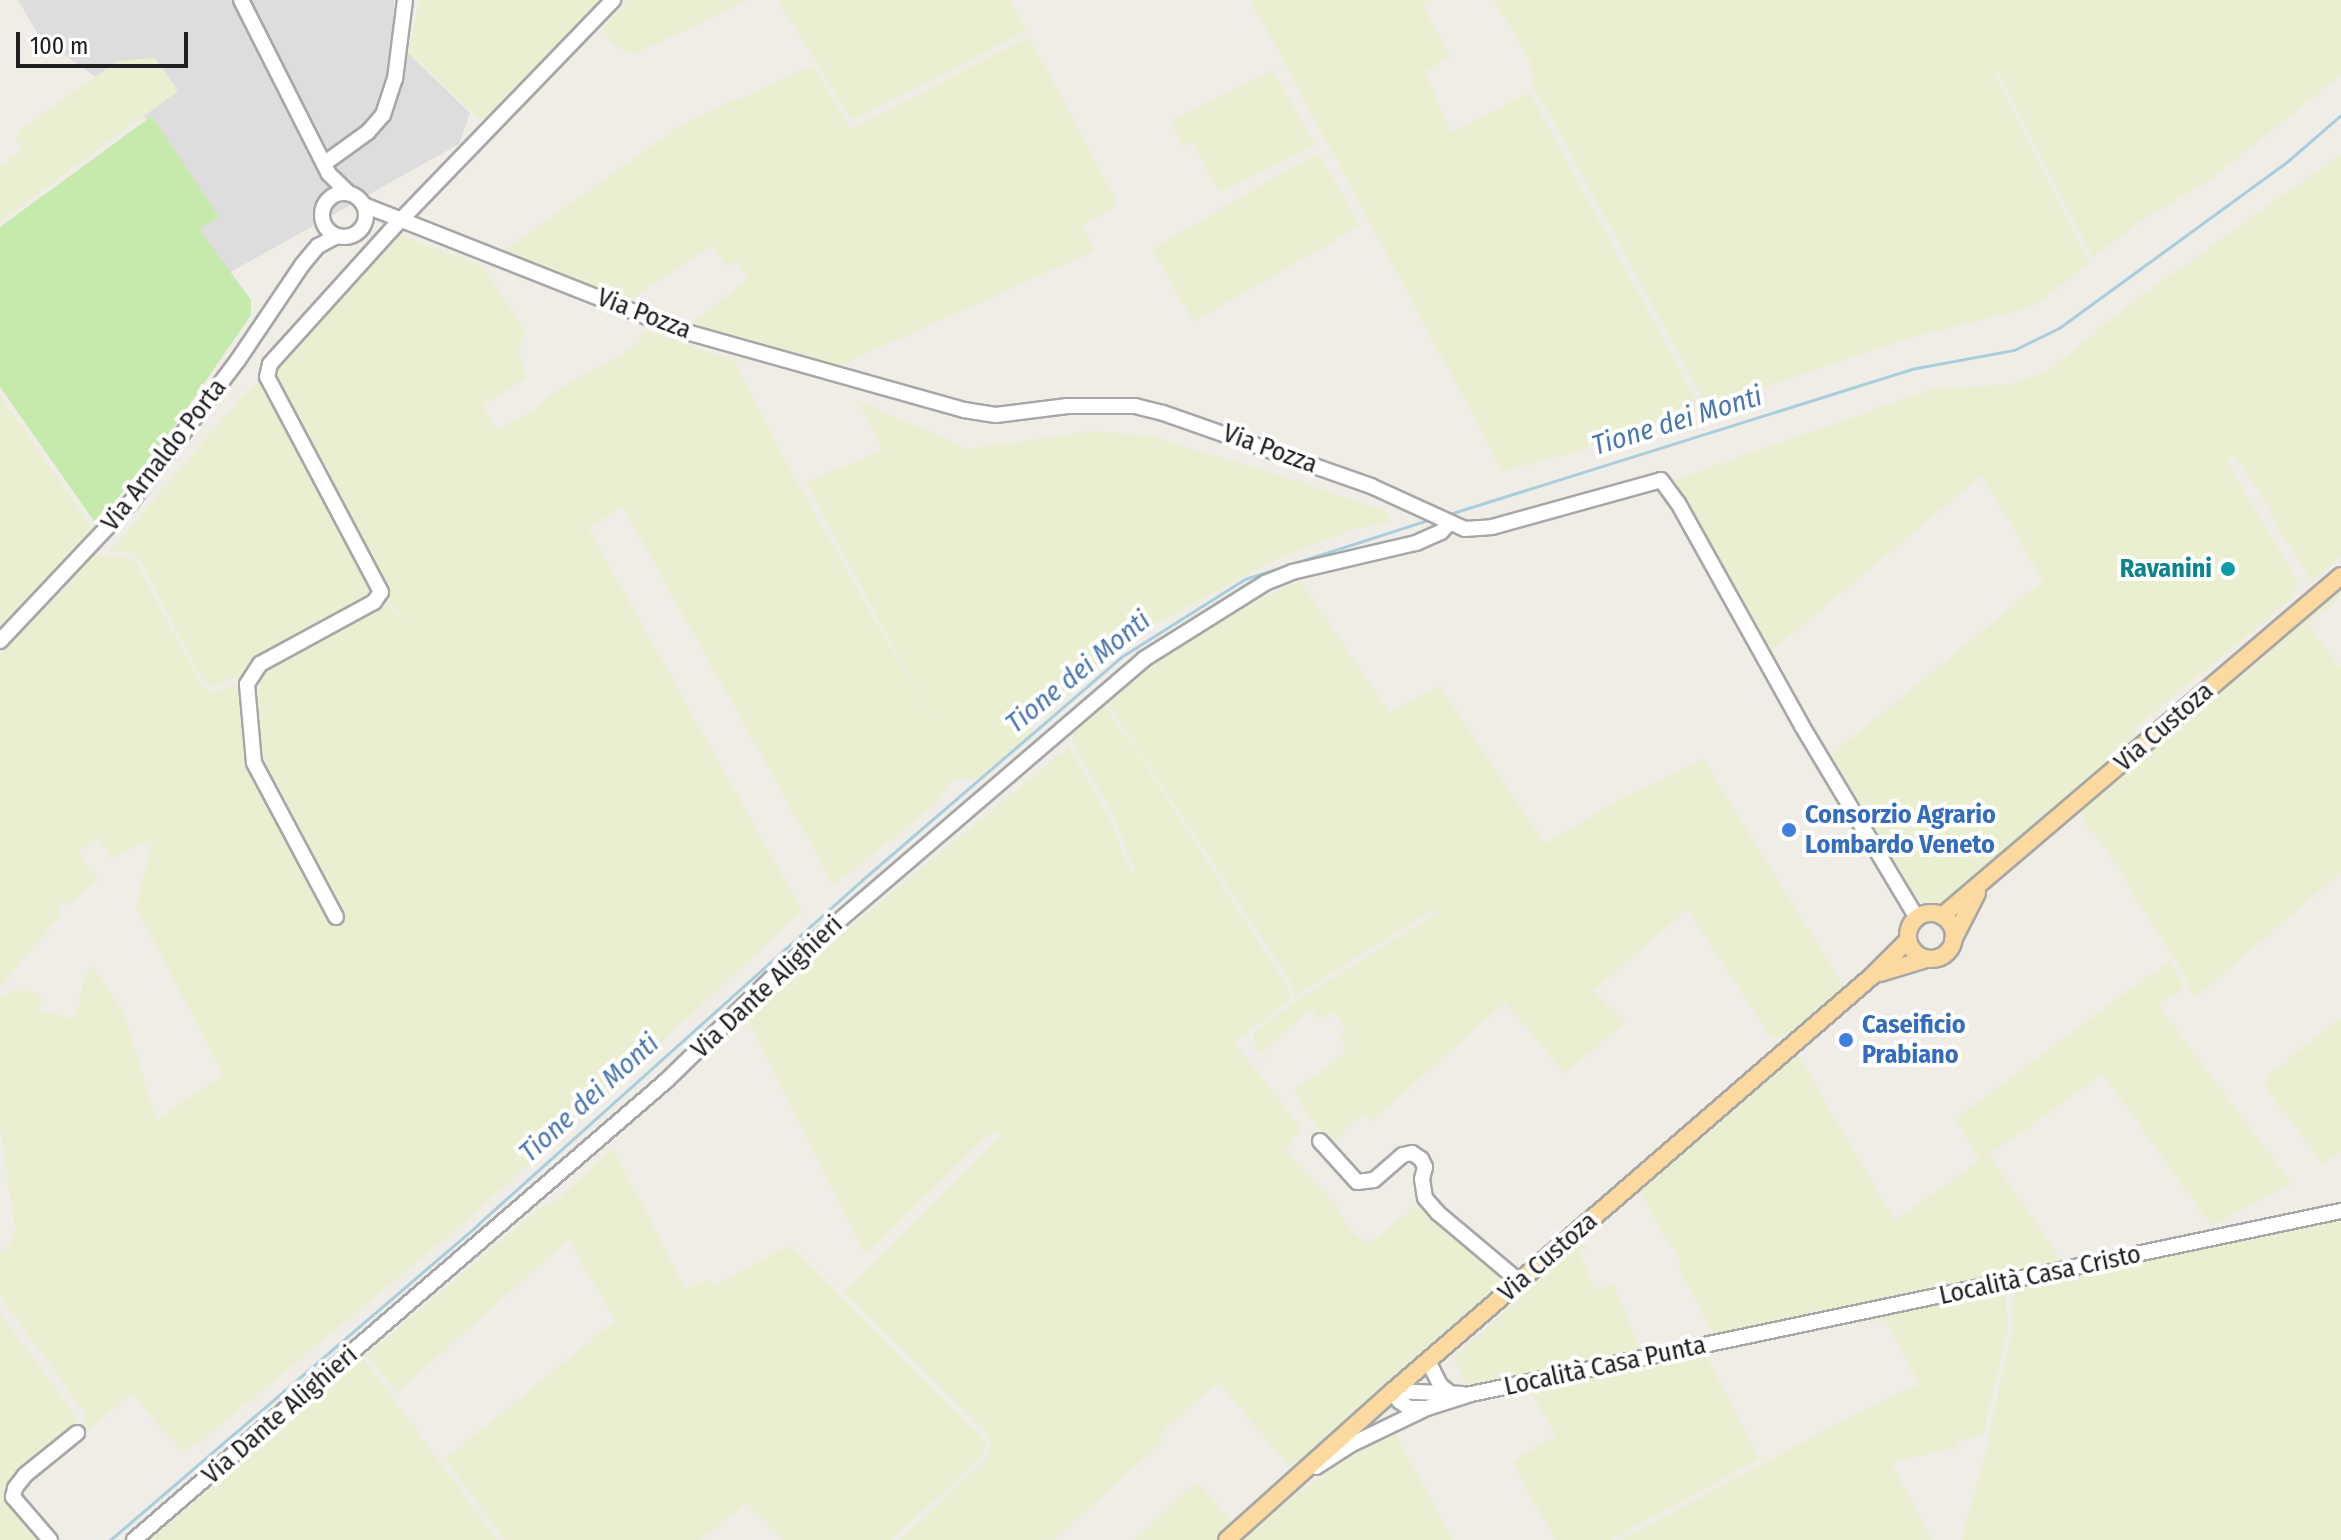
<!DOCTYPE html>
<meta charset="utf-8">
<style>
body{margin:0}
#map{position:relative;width:2341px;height:1540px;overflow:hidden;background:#f0ede6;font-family:"Fira Sans Condensed",sans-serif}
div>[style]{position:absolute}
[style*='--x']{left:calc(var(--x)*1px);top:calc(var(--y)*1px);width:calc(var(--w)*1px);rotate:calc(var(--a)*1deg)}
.residential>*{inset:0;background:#dedddd}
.farmland>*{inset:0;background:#ebefd1;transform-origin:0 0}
.grass>*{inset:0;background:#c6eaac}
.stream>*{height:3px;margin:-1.5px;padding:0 1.5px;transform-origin:1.5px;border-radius:1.5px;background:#a7cdde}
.roads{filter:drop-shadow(2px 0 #a7a7a7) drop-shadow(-2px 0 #a7a7a7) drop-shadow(0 2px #a7a7a7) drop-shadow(0 -2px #a7a7a7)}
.minor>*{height:14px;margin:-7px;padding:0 7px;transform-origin:7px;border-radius:7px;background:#fff}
.minor>.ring{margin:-7px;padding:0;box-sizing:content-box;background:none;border:14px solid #fff;border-radius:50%}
.major>*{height:16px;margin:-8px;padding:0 8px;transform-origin:8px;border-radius:8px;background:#fcda9f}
.major>.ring{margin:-8px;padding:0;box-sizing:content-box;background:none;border:16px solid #fcda9f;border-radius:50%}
.dots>*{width:22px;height:22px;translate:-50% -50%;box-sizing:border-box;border:4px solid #fff;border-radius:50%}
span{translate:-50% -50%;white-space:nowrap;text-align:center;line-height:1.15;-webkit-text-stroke:8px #fff;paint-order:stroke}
.street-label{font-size:26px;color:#202020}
.culture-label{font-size:26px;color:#0d838f;font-weight:700}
.right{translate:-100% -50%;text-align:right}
.shop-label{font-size:26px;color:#366cbe;font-weight:700}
.left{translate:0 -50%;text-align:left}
.water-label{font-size:28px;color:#4b77b0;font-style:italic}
.scale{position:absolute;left:16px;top:32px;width:172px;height:36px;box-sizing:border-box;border:4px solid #202020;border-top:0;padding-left:10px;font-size:24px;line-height:28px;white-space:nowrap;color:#202020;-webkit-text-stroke:6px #fff;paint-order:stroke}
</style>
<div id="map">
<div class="residential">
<div style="clip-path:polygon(18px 0,394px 0,392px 47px,408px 53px,470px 113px,459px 144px,220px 278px,142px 111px,39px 36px)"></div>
</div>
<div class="farmland">
<div style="clip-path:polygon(420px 0,607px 0,488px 127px,408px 53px)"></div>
<div style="clip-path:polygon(628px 0,747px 0,633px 55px,613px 44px,602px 30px)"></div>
<div style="clip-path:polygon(778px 0,1010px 0,1027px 30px,852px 120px)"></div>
<div style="clip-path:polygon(1251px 0,1430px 0,1422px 5px,1450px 57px,1425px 72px,1451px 132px,1528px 93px,1532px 97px,1695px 398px,1694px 409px,1685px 416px,1575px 452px,1503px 471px)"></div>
<div style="clip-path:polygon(1494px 0,2341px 0,2341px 75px,2211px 179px,2142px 220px,2093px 258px,1999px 74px,1995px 75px,2089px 263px,2033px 307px,1908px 338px,1704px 408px,1701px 395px,1545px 106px,1532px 88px,1530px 60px)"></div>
<div style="clip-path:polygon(1029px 37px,1115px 198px,1115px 206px,1082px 226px,1094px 251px,830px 370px,689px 325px,748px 279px,736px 261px,727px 266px,712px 246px,625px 303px,502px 252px,684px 123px,812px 66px,851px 129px)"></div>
<div style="clip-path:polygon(155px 58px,178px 91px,0 221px,0 167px,23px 149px,16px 139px,18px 132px,117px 61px)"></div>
<div style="clip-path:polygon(1273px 70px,1315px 146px,1220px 192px,1191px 140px,1183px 146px,1172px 120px)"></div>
<div style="left:1318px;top:153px;width:84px;height:192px;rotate:60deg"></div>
<div style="clip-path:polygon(2341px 154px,2341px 557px,2312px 581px,2270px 514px,2272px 510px,2235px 456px,2230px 459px,2227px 462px,2298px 582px,2293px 597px,2135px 728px,2137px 738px,2126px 748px,1943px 903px,1931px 905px,1920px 901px,1883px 847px,1830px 756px,2043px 581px,2015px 531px,1981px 476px,1769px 653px,1674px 480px,1933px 389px,2011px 384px,2048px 371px,2129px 305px)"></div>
<div style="clip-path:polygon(395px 234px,481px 265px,526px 331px,522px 336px,519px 355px,526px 379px,482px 405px,496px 430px,537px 408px,553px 392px,619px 356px,638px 343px,646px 331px,734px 360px,793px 475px,937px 730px,806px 482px,881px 452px,877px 436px,856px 400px,969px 449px,1093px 431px,1149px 436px,1302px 482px,1385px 511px,1392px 521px,1352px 530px,1279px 558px,1122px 641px,1027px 722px,1033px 733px,981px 779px,954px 779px,935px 804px,834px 885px,623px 507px,588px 528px,802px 911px,654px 1049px,615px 1093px,592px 1108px,453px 1232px,201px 1441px,183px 1453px,131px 1393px,85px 1434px,85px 1413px,0 1296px,0 1253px,11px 1243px,15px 1228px,0 1126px,0 997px,13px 990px,28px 991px,41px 995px,40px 1012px,76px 1019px,85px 973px,93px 967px,124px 1013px,156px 1120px,223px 1075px,136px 906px,153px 839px,112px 858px,97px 838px,78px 853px,98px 879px,68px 906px,61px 901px,56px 907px,62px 913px,0 987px,0 655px,95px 556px,131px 558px,136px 562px,202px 687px,214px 692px,242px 683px,258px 768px,251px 686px,259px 670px,383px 599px,406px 624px,387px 597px,273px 371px)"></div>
<div style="clip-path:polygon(264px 383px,377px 591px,374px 598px,260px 658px,251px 664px,244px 678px,229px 679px,213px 687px,201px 678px,140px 559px,133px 553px,109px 552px,239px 400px,255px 384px)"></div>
<div style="clip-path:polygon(0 395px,92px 528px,0 627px)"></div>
<div style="clip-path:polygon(1300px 581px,1390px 713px,1439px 685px,1545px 844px,1620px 799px,1703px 759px,1844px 987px,1786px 1037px,1772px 1039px,1687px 909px,1593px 991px,1625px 1022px,1565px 1074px,1505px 1002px,1372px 1121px,1364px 1113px,1330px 1145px,1303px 1107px,1295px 1089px,1330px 1066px,1347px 1048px,1339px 1038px,1346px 1033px,1344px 1026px,1331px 1011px,1321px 1020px,1311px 1009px,1263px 1051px,1268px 1061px,1255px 1049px,1254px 1033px,1293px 1003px,1437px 913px,1434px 909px,1295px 996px,1289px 979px,1105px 699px,1223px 616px)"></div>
<div style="clip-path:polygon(2341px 586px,2341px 596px,2308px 624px,2341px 669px,2341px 872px,2195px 998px,2181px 968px,2127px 884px,2129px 881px,2086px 824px,2078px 807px)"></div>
<div style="clip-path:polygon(1101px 703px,1134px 747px,1291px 993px,1288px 1002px,1234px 1042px,1301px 1128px,1285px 1151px,1334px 1202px,1349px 1228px,1368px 1245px,1419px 1202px,1508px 1281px,1294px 1472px,1218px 1382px,1166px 1428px,1160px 1435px,1163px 1441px,1054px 1540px,900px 1540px,986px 1459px,991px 1442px,983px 1429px,844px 1292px,999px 1137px,995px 1131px,982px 1140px,866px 1255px,748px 1020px,801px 968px,1065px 750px,1067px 745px,1108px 816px,1131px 873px,1135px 872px,1113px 814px,1073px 744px,1073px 729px)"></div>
<div style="clip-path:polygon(2169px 961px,2184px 988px,2158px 1005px,2291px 1183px,2212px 1226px,2103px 1074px,1989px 1155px,2060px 1258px,2055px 1265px,1716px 1336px,1678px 1269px,1680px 1261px,1637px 1188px,1796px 1052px,1895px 1221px,1980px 1160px,1955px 1119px)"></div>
<div style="clip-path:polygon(2341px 1018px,2341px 1152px,2323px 1164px,2265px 1087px,2268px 1075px)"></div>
<div style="clip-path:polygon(613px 1148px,685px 1289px,708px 1280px,712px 1286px,790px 1245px,981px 1436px,986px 1447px,982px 1455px,892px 1540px,783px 1540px,746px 1503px,700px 1540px,505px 1540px,445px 1459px,615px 1321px,569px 1239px,397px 1393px,367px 1355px,542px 1206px,551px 1206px)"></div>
<div style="clip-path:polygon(2341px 1216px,2341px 1540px,1961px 1540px,1990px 1439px,1988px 1436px,2013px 1328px,2013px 1285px)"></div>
<div style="clip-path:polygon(1580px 1244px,1589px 1247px,1579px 1253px,1596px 1291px,1613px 1283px,1638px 1343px,1635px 1353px,1469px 1388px,1454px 1357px)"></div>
<div style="clip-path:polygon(2005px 1287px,2008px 1328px,1983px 1435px,1957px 1441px,1958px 1447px,1891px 1463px,1932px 1540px,1621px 1540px,1856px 1414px,1920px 1384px,1885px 1319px,1869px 1323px,1873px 1315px)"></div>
<div style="clip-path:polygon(0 1313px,76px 1416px,75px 1425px,11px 1478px,1px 1494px,37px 1540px,0 1540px)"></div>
<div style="clip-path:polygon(1703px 1350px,1759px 1459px,1610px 1540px,1555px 1540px,1512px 1461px,1556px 1436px,1528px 1387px)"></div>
<div style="clip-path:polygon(363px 1358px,497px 1540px,147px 1540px,190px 1506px)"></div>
<div style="clip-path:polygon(1393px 1430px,1453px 1540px,1243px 1540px,1275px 1511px,1361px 1447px)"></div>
<div style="clip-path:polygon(1197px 1481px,1231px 1521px,1233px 1530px,1222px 1540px,1134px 1540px)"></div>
</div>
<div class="grass">
<div style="clip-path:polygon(152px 116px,219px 217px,199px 229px,251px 300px,251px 315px,161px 446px,96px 524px,0 387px,0 227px)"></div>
</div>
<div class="stream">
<div style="--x:1446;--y:515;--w:487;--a:-17.4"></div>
<div style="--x:1911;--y:369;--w:105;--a:-10.5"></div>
<div style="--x:2014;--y:350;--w:50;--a:-26.1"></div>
<div style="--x:2059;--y:328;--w:285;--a:-36.1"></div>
<div style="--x:2289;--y:160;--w:69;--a:-40.9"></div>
<div style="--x:110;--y:1540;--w:484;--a:-40.6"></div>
<div style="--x:477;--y:1225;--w:517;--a:-41.86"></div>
<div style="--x:862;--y:880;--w:342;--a:-40.7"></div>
<div style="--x:1121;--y:657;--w:146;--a:-32.2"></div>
<div style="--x:1245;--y:579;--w:195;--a:-17.9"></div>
</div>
<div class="roads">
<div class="minor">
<div style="--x:241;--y:0;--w:195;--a:63.2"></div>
<div style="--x:329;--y:174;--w:28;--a:44"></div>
<div style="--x:325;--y:163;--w:53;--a:-35.8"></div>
<div style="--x:368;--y:132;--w:23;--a:-49"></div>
<div style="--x:383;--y:115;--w:38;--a:-72"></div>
<div style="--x:395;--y:79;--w:80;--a:-82.8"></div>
<div class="ring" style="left:322px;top:193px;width:30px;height:30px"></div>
<div style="--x:364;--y:205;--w:343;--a:21.6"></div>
<div style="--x:683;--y:331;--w:292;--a:15.7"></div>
<div style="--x:964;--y:410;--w:32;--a:9"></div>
<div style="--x:996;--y:415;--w:72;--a:-7.2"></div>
<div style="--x:1067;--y:406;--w:68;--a:0"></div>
<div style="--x:1135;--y:406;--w:29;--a:14"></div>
<div style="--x:1163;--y:413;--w:220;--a:19.3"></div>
<div style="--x:1371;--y:486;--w:103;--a:24.6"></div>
<div style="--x:1465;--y:529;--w:27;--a:-4"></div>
<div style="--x:1492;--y:527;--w:175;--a:-15.5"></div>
<div style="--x:1661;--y:480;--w:29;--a:54"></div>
<div style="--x:1678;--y:503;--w:255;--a:60.9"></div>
<div style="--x:1802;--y:726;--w:224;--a:59.1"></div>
<div style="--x:0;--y:641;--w:191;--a:-46.7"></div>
<div style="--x:131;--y:502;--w:178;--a:-53"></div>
<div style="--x:238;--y:360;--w:115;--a:-56"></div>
<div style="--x:302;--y:265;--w:25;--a:-50"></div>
<div style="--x:318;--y:246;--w:21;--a:-28"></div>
<div style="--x:336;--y:917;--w:174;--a:-118"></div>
<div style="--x:254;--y:763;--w:79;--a:-95.1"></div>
<div style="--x:247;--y:684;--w:24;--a:-57"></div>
<div style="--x:260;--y:664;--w:130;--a:-28.5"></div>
<div style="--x:374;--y:602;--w:12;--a:-55"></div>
<div style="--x:381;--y:592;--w:243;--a:-117.9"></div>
<div style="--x:267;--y:377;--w:13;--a:-77"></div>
<div style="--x:270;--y:364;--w:181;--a:-47.9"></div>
<div style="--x:391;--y:230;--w:320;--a:-46"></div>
<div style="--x:1320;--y:1141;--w:55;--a:47.9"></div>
<div style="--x:1357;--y:1182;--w:17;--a:-7"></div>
<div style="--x:1374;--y:1180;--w:38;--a:-41"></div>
<div style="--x:1403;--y:1155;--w:9;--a:-13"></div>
<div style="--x:1412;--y:1153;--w:11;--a:34"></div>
<div style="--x:1421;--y:1159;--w:9;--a:63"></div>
<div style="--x:1425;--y:1167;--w:12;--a:104"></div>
<div style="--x:1422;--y:1179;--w:19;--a:81"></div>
<div style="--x:1425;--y:1198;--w:20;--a:49"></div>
<div style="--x:1438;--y:1213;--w:107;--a:40.1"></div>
<div style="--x:1428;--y:1361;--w:27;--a:63"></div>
<div style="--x:1440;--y:1385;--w:13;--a:39"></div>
<div style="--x:1422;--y:1408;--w:13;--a:180"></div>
<div style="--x:1409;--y:1408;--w:12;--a:-145"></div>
<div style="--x:1399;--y:1401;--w:12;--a:-121"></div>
<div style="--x:1393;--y:1391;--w:70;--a:2.5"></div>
<div style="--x:1316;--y:1467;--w:40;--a:-32.9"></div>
<div style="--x:1350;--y:1445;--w:85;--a:-25.7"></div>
<div style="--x:1427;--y:1408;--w:46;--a:-17.7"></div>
<div style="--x:1471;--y:1394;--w:889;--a:-11.88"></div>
<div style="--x:50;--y:1540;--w:57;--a:-130.7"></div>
<div style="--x:13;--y:1497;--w:9;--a:-77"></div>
<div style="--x:15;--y:1488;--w:16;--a:-52"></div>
<div style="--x:25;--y:1475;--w:67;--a:-38.9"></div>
<div style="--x:134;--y:1540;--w:703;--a:-40.79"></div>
<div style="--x:666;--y:1081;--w:146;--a:-44.2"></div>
<div style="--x:771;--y:979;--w:491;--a:-40.6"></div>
<div style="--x:1144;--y:659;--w:143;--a:-32.1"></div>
<div style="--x:1265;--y:583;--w:29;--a:-22"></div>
<div style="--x:1292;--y:572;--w:127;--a:-13.2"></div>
<div style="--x:1416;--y:543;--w:27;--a:-24"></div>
<div style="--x:1441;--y:532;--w:12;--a:-48"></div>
</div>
<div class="major">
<div class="ring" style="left:1908px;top:913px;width:30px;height:30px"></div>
<div style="--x:1942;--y:916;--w:524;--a:-40.44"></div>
<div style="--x:1953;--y:940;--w:53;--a:-62.9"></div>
<div style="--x:1880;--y:973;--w:48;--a:-16.9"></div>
<div style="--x:1227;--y:1540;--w:223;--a:-41.9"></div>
<div style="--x:1393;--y:1391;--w:632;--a:-40.9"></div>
<div style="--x:1871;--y:977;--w:52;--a:-45"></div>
</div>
</div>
<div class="dots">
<div style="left:2228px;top:569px;background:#0f9aa8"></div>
<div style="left:1789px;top:830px;background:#3f7fe0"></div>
<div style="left:1846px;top:1040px;background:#3f7fe0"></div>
</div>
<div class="street-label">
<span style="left:644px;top:314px;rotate:21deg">Via Pozza</span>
<span style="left:1270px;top:449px;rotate:20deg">Via Pozza</span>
<span style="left:164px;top:455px;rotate:-52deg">Via Arnaldo Porta</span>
<span style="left:2164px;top:727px;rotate:-41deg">Via Custoza</span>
<span style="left:767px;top:987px;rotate:-43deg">Via Dante Alighieri</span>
<span style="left:1548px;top:1257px;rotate:-41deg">Via Custoza</span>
<span style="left:2040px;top:1275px;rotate:-12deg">Località Casa Cristo</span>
<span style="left:1605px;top:1366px;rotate:-12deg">Località Casa Punta</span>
<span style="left:280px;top:1415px;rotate:-41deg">Via Dante Alighieri</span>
</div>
<div class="culture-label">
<span class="right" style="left:2212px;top:569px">Ravanini</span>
</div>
<div class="shop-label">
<span class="left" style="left:1805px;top:830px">Consorzio Agrario<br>Lombardo Veneto</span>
<span class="left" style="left:1862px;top:1040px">Caseificio<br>Prabiano</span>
</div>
<div class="water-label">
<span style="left:1677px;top:421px;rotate:-17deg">Tione dei Monti</span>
<span style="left:1078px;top:672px;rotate:-39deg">Tione dei Monti</span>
<span style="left:589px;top:1098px;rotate:-42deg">Tione dei Monti</span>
</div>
<div class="scale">100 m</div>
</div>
